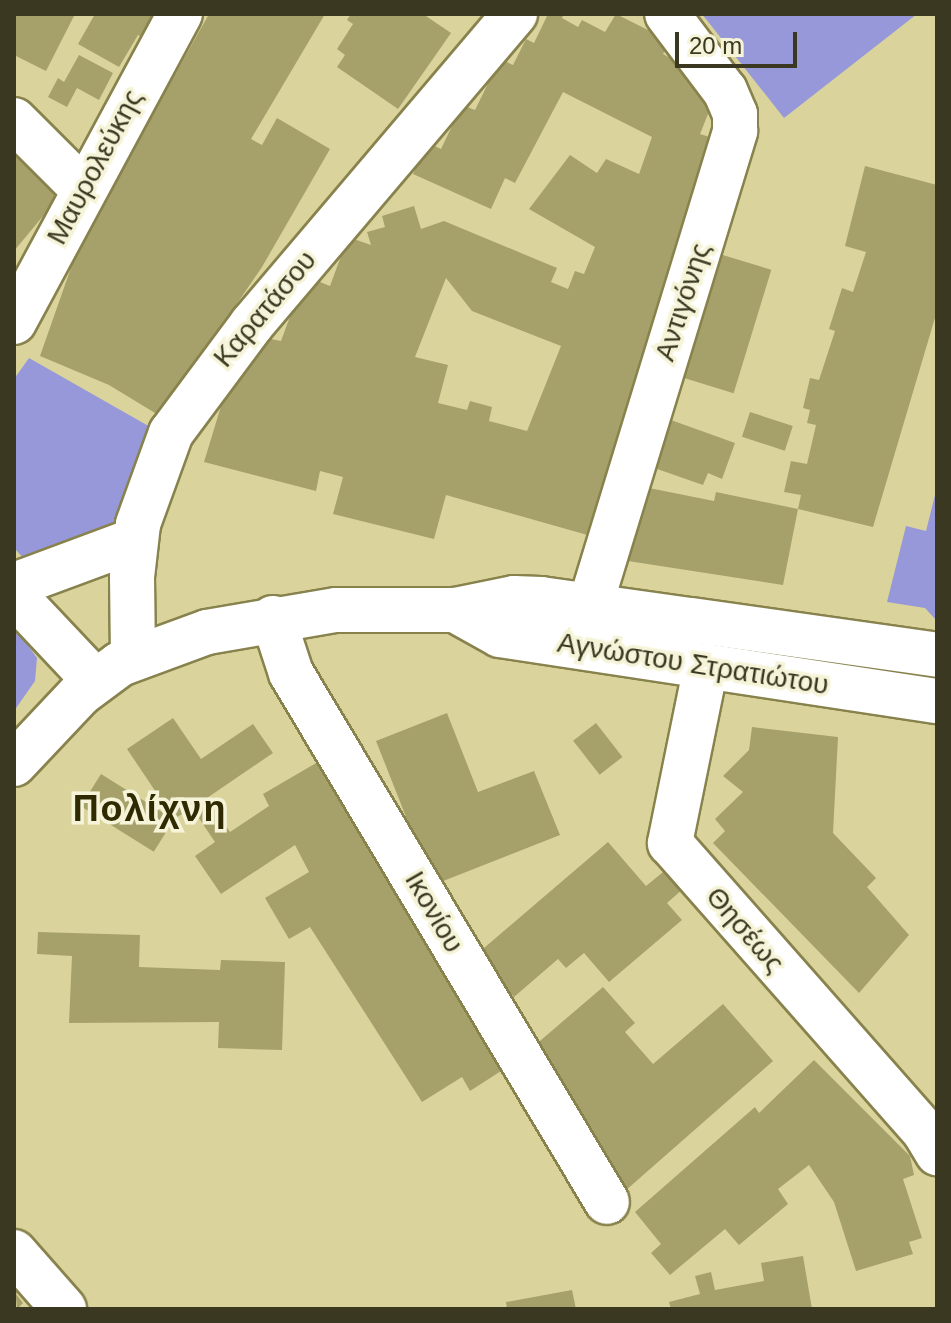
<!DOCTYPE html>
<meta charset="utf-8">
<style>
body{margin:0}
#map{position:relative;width:951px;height:1323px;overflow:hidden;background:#dad49c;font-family:Arial,sans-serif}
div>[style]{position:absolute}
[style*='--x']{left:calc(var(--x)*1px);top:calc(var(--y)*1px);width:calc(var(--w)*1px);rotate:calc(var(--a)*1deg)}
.green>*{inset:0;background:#9698d9}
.building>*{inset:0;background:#a6a06a;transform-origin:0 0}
.roads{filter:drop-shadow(2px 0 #88824d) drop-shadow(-2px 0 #88824d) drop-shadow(0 2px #88824d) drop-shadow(0 -2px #88824d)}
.minor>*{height:44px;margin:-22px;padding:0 22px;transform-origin:22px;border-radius:22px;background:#fff}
span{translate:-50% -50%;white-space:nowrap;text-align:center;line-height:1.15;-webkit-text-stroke:7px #f6f4d8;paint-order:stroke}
.street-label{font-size:28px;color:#3a3821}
.district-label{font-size:36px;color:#2f2a01;font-weight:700;letter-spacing:2px}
.frame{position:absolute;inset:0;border:16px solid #3a3821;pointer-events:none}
.scale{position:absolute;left:675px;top:32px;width:122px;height:36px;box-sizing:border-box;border:4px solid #3a3821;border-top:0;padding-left:10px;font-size:24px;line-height:28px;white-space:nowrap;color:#3a3821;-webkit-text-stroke:6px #f6f4d8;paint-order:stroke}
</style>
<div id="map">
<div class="green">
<div style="clip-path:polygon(702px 14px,917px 14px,784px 118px)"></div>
<div style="clip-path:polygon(29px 358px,152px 428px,113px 534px,30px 565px,14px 548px,14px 379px)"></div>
<div style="clip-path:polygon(937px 487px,937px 621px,925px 608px,887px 602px,906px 526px,926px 531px)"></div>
<div style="clip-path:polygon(14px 626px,37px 658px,35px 681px,14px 711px)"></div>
</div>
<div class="building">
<div style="clip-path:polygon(14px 14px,74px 16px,46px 71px,14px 55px)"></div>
<div style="clip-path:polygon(95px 14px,159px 14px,145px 39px,138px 35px,119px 67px,78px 44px)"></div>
<div style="clip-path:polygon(209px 14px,325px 14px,251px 139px,262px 145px,277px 118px,330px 149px,262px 267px,160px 416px,109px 385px,40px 356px,79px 245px)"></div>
<div style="clip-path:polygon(351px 14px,423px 14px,451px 33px,398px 109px,337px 67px,345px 55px,337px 49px,353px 24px,347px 20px)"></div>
<div style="clip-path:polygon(evenodd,548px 14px,564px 14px,562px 18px,578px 27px,582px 20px,605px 32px,616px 14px,670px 41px,663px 54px,679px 63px,712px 104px,700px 134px,716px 139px,639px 368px,591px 536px,446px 495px,434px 539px,333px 514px,343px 477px,320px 471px,316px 491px,204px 462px,225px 393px,256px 336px,281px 341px,305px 276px,330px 286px,348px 237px,371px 245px,367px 232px,385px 227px,382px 216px,414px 206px,421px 229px,444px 221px,557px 268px,551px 282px,568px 289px,575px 271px,584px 274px,595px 247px,529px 209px,570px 155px,597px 173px,606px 159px,639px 174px,652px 137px,563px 92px,515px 183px,505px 178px,491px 209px,413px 174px,428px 143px,441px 149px,462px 105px,475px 110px,500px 59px,513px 65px,526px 39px,534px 43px,548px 14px,446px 278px,472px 311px,561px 346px,527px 431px,489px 421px,492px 407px,470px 401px,467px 410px,438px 403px,448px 365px,415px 357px,446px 278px)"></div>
<div style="clip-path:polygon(79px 55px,113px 73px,99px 100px,77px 88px,67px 107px,48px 97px,58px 78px,64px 82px)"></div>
<div style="clip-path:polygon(14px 147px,58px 198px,14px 251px)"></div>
<div style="clip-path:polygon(865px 166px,937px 185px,937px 311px,873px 527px,798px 509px,801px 495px,784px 492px,791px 461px,807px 464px,816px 425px,807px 423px,810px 410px,803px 408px,810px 378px,819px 380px,835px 331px,829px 329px,842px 288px,853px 292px,866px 252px,845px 246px)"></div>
<div style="left:713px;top:252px;width:61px;height:129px;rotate:17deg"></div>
<div style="left:750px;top:412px;width:45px;height:26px;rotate:18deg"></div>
<div style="clip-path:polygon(657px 415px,735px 443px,722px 479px,708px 473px,703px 485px,640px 463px)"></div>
<div style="clip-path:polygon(644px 487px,714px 501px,716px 492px,798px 509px,783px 585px,628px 561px)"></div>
<div style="clip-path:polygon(447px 713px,478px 792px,534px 771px,560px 835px,433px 885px,376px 741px)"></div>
<div style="clip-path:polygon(173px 718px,201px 759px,253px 724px,273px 753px,207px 798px,230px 832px,269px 806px,263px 794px,335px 752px,515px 1062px,470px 1091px,462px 1077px,422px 1102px,310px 927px,289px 939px,265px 898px,309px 872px,295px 845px,221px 894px,195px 856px,215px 842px,192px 808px,174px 819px,127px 749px)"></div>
<div style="left:596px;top:723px;width:43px;height:29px;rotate:52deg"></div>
<div style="clip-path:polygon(752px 727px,838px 737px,833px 833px,876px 878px,867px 887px,909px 935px,859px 993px,713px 843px,725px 831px,715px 819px,743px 792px,723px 776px,749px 750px)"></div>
<div style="left:101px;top:774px;width:86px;height:38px;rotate:32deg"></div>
<div style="clip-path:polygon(608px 842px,646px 886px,668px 868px,684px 888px,667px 903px,682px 920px,609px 982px,584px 953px,566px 968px,558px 959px,514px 997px,477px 954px)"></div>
<div style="clip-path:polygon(38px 932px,140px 935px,139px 967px,220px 970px,221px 960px,285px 962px,282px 1050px,218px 1048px,219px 1022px,69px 1023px,72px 956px,37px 954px)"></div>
<div style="clip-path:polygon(603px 987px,635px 1023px,625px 1032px,653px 1064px,723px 1004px,773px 1061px,625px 1191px,574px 1134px,588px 1122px,527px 1052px)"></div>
<div style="clip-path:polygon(814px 1060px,910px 1156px,914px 1175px,903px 1179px,922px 1238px,909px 1242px,913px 1254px,856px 1271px,834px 1202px,809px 1165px,778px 1189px,788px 1204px,739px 1245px,725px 1229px,670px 1275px,651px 1253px,661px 1244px,635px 1212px,755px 1107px,759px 1113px)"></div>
<div style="clip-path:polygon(803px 1256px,812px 1309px,671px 1309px,669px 1302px,700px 1294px,695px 1276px,711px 1272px,715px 1290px,764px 1281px,761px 1263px)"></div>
<div style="clip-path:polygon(14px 1275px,24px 1286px,16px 1294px,23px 1303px,17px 1309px)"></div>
<div style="clip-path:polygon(572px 1290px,576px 1309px,507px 1309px,506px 1302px)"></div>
</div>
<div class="roads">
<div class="minor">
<div style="--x:14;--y:120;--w:96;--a:45"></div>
<div style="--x:14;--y:322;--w:350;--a:-61.7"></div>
<div style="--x:14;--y:585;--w:129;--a:-20.4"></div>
<div style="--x:14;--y:595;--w:118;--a:46.7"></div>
<div style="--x:590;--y:606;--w:497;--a:-73"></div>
<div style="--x:735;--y:131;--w:17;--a:-90"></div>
<div style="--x:735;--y:114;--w:25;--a:-113"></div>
<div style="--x:725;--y:91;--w:96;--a:-127"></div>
<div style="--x:455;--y:610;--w:51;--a:29.1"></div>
<div style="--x:500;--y:635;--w:442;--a:8.6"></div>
<div style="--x:273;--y:618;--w:58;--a:71.9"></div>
<div style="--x:291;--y:673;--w:616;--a:59.15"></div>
<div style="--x:133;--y:658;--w:81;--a:-90.7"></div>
<div style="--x:132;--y:577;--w:53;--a:-83.5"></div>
<div style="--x:138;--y:524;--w:97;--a:-70.1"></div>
<div style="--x:171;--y:433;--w:136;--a:-53.4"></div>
<div style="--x:252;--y:324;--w:407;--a:-49.7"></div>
<div style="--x:706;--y:666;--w:181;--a:101.5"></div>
<div style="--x:670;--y:843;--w:384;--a:48.6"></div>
<div style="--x:924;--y:1131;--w:26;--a:59"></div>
<div style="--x:14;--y:764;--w:98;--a:-46.7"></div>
<div style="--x:81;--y:693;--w:49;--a:-36.6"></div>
<div style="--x:120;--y:664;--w:93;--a:-20.2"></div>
<div style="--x:207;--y:632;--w:131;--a:-9.7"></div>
<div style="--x:336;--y:610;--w:119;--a:0"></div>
<div style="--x:455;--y:610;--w:60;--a:-11.5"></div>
<div style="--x:514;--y:598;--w:27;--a:2"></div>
<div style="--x:541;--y:599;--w:400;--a:8"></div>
<div style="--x:14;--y:1252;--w:76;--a:48.7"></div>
</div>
</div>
<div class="street-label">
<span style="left:95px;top:167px;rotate:-62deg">Μαυρολεύκης</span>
<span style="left:683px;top:302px;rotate:-72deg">Αντιγόνης</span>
<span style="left:265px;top:309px;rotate:-50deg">Καρατάσου</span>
<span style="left:693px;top:664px;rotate:9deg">Αγνώστου Στρατιώτου</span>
<span style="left:434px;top:912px;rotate:60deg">Ικονίου</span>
<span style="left:745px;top:930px;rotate:49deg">Θησέως</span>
</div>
<div class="district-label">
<span style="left:150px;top:809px">Πολίχνη</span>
</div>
<div class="frame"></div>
<div class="scale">20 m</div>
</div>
